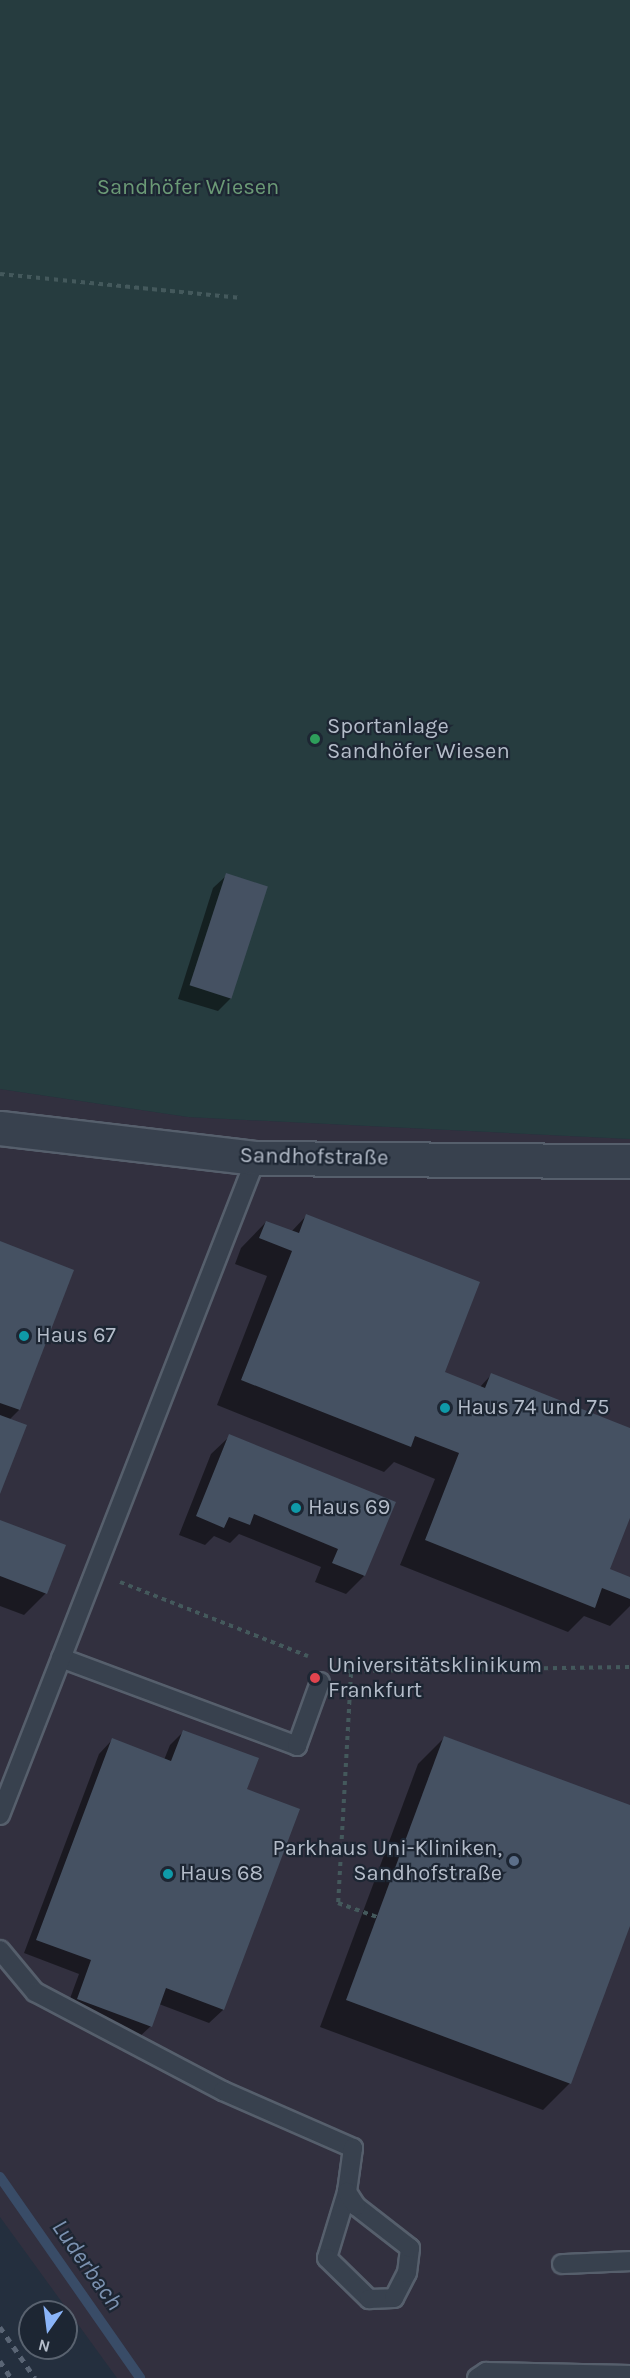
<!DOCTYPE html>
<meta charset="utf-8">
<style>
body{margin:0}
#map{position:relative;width:630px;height:2378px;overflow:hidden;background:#242f3e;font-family:Karla,sans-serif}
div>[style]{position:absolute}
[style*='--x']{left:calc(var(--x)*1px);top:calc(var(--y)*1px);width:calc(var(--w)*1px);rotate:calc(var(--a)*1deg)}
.medical>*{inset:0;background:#32303f}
.green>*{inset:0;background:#263c3f}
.shadow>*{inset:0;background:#0007}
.stream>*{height:10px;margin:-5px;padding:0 5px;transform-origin:5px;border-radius:5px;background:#394c67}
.building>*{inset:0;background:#455162;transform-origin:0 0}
.path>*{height:4px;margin-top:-2px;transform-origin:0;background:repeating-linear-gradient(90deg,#44595c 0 4.5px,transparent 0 9px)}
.roads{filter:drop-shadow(2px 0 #565f6c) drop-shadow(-2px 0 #565f6c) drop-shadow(0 2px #565f6c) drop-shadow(0 -2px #565f6c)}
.lane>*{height:18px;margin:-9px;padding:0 9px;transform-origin:9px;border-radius:9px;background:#38414e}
.street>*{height:33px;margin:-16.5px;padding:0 16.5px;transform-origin:16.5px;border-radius:16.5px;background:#38414e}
.rail>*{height:4.5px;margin-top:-2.25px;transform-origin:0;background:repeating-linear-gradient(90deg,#5a6575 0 6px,transparent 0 12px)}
.dots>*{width:16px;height:16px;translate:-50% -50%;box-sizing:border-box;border:3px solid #1d2633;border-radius:50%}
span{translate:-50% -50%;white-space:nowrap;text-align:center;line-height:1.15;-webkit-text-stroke:4.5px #1d2633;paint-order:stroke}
.park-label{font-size:22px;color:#6b9a76}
.poi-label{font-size:22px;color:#b4bcc9}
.left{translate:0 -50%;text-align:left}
.right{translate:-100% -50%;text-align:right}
.street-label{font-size:22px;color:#b4bcc9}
.water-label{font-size:24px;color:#7c92b1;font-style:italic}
.north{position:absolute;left:18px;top:2300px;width:60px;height:60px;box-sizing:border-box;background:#1d2633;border:2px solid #59626f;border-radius:50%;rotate:194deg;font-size:16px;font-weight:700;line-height:24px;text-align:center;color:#b4bcc9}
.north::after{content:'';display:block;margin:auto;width:21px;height:27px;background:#8ab4f8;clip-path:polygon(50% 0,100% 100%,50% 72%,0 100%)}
</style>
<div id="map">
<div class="medical">
<div style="clip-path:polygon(0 1089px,188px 1117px,630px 1139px,630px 2378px,117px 2378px,0 2217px)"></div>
</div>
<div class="green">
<div style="clip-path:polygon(0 0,630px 0,630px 1139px,188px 1117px,0 1089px)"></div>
</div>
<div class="shadow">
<div style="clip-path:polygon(227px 875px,231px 998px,218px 1011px,178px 999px,213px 888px)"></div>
<div style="clip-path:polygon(307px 1215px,443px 1372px,480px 1387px,491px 1375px,630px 1430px,630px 1514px,608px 1570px,630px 1578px,630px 1606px,610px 1626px,584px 1616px,568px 1632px,400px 1565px,435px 1479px,394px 1462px,384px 1472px,217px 1405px,267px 1276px,235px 1264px,241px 1248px,266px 1222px,291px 1232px)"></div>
<div style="clip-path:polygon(0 1243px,19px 1410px,9px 1420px,0 1490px)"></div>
<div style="clip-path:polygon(230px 1436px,364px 1576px,346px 1594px,315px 1582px,321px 1567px,239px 1534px,230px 1543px,214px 1536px,205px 1545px,179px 1535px,211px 1454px)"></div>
<div style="clip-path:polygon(0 1522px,46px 1593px,24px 1615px,0 1606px)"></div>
<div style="clip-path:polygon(183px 1732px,245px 1790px,298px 1810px,223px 2010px,209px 2023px,159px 2004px,151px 2026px,137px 2039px,65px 2012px,79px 1974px,24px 1953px,99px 1754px,112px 1740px,164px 1760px,170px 1745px)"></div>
<div style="clip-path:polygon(445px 1737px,630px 1806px,630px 1922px,570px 2083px,543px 2110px,320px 2027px,418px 1764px)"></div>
</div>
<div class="stream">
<div style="--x:0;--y:2177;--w:245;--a:55.1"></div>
</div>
<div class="building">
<div style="left:226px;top:873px;width:44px;height:118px;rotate:18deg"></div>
<div style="clip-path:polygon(306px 1214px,480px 1282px,445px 1372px,485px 1388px,491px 1373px,630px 1428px,630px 1518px,610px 1569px,630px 1577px,630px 1599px,602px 1588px,595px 1608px,425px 1540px,459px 1453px,415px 1436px,411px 1447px,241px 1380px,292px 1251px,259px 1238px,266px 1221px,299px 1233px)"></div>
<div style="clip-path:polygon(0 1241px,74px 1270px,20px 1410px,0 1403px)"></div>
<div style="clip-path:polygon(0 1415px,27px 1425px,0 1494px)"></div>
<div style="clip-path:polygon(229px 1434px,396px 1502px,365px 1576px,332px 1563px,338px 1549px,254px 1514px,250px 1525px,229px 1517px,224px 1528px,196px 1516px)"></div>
<div style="clip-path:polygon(0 1520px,66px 1545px,47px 1594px,0 1576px)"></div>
<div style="clip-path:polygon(183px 1730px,259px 1758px,247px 1789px,300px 1809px,224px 2010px,166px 1988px,152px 2027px,77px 1999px,91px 1960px,36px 1940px,112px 1738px,171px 1761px)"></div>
<div style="clip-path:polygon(444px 1736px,630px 1805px,630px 1926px,571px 2084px,346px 2000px)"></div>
</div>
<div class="path">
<div style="--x:0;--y:274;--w:240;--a:5.7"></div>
<div style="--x:120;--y:1582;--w:202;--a:21.5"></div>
<div style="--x:346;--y:1671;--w:284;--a:-0.8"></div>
<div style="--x:351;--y:1673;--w:230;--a:93.2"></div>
<div style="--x:338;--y:1903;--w:41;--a:19.7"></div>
</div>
<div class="roads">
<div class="lane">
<div style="--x:61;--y:1658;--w:252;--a:20.4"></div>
<div style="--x:297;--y:1746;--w:68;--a:-70.2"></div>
<div style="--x:0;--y:1815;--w:705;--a:-68.71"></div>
<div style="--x:0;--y:1950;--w:55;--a:50.2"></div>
<div style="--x:35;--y:1992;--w:212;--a:27.8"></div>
<div style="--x:223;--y:2091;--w:142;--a:23.7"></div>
<div style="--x:353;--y:2148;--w:44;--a:97.8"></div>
<div style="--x:347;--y:2192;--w:69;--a:106.9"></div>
<div style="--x:327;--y:2258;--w:59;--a:44.3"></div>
<div style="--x:369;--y:2299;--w:25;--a:-2"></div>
<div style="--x:394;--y:2298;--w:28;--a:-63"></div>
<div style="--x:407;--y:2273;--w:25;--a:-83"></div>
<div style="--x:410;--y:2248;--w:68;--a:-142.1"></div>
<div style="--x:356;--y:2206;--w:17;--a:-123"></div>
<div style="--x:562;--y:2264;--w:68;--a:-2.5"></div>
<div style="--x:477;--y:2378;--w:11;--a:-34"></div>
<div style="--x:486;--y:2372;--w:144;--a:1.2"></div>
</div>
<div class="street">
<div style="--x:0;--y:1128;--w:258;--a:6.7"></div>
<div style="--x:256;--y:1158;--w:374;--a:0.5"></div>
</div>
</div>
<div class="rail">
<div style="--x:0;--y:2327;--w:62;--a:55.5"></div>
<div style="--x:0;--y:2361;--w:20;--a:57"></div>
</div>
<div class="dots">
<div style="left:315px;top:739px;background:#2e9e5b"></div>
<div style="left:24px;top:1336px;background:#0f9aa8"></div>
<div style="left:445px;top:1408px;background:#0f9aa8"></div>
<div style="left:296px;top:1508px;background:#0f9aa8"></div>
<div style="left:315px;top:1678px;background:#e0444e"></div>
<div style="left:514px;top:1861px;background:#5c6f8a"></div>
<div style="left:168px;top:1874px;background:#0f9aa8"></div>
</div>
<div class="park-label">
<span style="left:188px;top:188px">Sandhöfer Wiesen</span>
</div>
<div class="poi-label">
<span class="left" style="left:327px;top:739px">Sportanlage<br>Sandhöfer Wiesen</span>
<span class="left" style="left:36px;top:1336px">Haus 67</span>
<span class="left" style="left:457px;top:1408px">Haus 74 und 75</span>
<span class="left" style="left:308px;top:1508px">Haus 69</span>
<span class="left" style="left:328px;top:1678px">Universitätsklinikum<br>Frankfurt</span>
<span class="right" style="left:502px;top:1861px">Parkhaus Uni-Kliniken,<br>Sandhofstraße</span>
<span class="left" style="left:180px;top:1874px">Haus 68</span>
</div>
<div class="street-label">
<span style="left:314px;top:1157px;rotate:1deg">Sandhofstraße</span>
</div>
<div class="water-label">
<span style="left:87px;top:2265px;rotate:55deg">Luderbach</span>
</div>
<div class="north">N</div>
</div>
